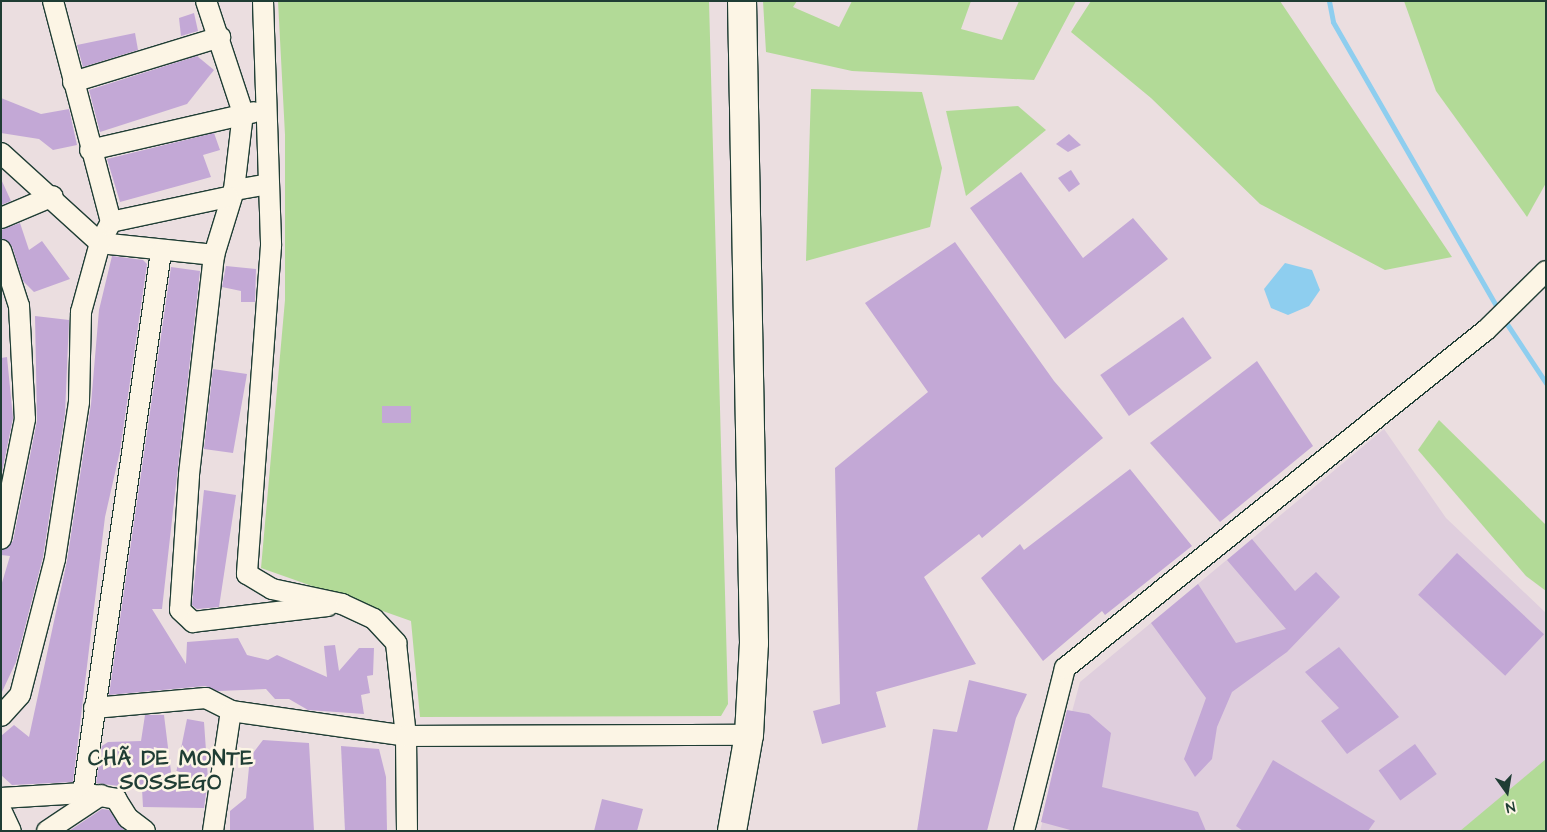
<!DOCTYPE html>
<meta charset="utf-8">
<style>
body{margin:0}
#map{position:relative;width:1547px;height:832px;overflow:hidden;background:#ebdee0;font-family:"Architects Daughter",sans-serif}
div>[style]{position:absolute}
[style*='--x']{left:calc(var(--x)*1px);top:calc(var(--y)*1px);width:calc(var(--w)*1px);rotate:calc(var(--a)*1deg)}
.built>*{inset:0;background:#dfcedd}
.green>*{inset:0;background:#b2da97}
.water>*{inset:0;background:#8eceef}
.stream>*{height:5px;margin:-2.5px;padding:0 2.5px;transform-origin:2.5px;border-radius:2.5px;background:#8eceef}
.building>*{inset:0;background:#c3a8d6;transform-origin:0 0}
.roads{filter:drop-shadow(1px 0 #1f3d34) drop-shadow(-1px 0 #1f3d34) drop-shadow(0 1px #1f3d34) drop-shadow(0 -1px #1f3d34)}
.street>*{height:20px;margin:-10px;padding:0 10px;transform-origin:10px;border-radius:10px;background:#fcf5e5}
.secondary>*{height:28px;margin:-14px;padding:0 14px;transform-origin:14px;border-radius:14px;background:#fcf5e5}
span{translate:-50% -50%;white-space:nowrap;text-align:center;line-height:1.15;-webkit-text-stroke:5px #fcf5e5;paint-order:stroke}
.district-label{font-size:21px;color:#1f3d34;font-weight:700;letter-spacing:1px}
.frame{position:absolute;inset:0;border:2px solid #1f3d34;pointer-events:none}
.north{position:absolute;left:1482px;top:767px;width:50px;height:50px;-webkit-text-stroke:4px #fcf5e5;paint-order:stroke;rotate:167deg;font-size:14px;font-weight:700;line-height:20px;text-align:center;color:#1f3d34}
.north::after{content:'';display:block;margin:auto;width:18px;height:22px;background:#1f3d34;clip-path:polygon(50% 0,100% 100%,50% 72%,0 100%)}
</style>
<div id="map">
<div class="built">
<div style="clip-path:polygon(1384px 429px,1446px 518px,1546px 613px,1546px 760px,1463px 831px,1040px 831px,1080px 682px)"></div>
</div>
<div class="green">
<div style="clip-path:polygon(278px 1px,709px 1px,728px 704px,721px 716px,420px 717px,411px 621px,261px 568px,285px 300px,285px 135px)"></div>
<div style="clip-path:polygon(763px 1px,797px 1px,793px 7px,839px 27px,852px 1px,971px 1px,961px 29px,1002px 40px,1019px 1px,1076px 1px,1034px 80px,852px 71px,766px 52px)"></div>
<div style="clip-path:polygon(1091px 1px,1280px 1px,1452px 257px,1385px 270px,1260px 204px,1151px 98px,1071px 32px)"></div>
<div style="clip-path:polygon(1404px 1px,1546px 1px,1546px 183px,1527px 217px,1436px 91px)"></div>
<div style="clip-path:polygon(811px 89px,922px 92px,942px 168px,930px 227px,806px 261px)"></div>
<div style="clip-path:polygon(1018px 106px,1046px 130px,966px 196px,946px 111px)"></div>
<div style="clip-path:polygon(1439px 420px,1546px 525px,1546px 591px,1526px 576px,1418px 450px)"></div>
<div style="clip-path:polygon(1546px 759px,1546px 831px,1460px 831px)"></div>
</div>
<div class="water">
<div style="clip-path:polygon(1285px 263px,1312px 270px,1320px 290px,1309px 306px,1288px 315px,1271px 308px,1264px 289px)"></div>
</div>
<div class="stream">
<div style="--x:1329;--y:1;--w:21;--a:79"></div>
<div style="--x:1333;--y:22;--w:333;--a:60.1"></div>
<div style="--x:1503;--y:318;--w:78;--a:56.5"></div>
</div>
<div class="building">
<div style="clip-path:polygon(194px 13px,198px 31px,181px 36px,179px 18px)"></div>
<div style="clip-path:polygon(135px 33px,138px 50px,83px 67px,77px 45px)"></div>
<div style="clip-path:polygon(197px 56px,214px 70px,187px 104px,100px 132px,89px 90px)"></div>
<div style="clip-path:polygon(1px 98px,41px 114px,69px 109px,77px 145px,53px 150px,39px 139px,1px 133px)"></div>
<div style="clip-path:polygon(214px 133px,220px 150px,203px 155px,211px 177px,120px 202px,107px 159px)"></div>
<div style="clip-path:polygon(1069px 134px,1081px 145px,1068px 152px,1056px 144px)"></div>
<div style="clip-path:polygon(1071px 170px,1080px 184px,1069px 192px,1058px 178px)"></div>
<div style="clip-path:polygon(1021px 172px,1083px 258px,1133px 218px,1168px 259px,1065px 339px,970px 208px)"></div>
<div style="clip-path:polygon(1px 179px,11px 201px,1px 205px)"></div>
<div style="clip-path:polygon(20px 223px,29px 250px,42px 241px,70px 279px,34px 292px,23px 281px,12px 246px,1px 238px,1px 230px)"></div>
<div style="clip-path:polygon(955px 242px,1054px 381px,1103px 438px,982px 538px,979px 534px,924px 577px,976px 664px,876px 692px,886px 727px,822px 744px,813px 711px,840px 704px,835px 468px,928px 392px,865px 303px)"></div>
<div style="clip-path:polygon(112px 256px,143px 260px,147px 264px,120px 451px,105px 517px,73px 782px,12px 785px,1px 775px,1px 736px,14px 725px,29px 737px,67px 561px,91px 404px,99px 310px)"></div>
<div style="clip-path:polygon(226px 266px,256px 269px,255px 302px,241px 302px,241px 291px,222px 287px)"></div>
<div style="clip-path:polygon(171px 267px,200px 271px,162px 609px,152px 609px,186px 664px,187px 642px,238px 638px,247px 655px,268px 660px,277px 655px,327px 677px,324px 646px,335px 645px,339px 671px,359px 648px,374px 648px,373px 675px,367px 676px,370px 693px,361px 695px,364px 714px,308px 710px,289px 699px,275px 699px,266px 689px,218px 691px,205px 686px,109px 695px)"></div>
<div style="clip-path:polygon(35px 316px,69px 320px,65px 414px,43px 557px,16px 662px,1px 694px,1px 586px,10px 556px,1px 555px,1px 551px,13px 541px,37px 421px)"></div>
<div style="left:1183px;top:317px;width:50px;height:101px;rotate:55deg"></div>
<div style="clip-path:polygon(7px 357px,13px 418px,1px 477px,1px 358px)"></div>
<div style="clip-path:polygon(1257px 361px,1313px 446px,1220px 522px,1150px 443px)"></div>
<div style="clip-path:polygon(213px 369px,247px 374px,233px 453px,204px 449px)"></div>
<div style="left:382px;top:406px;width:29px;height:17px"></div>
<div style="clip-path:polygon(1130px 469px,1192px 546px,1105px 615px,1102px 611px,1043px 661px,981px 578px,1020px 544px,1024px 550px)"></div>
<div style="clip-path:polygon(204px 490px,236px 495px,219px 607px,197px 609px,192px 605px)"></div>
<div style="clip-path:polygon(1252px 539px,1295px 591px,1316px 572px,1340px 597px,1287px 652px,1232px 692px,1217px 727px,1212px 759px,1195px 777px,1184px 759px,1206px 698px,1151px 623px,1198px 584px,1236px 643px,1286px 629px,1227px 560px)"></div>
<div style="left:1457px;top:553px;width:119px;height:57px;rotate:43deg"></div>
<div style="clip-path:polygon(1339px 647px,1399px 717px,1347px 754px,1321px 721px,1339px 708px,1305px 672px)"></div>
<div style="clip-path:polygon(969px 680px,1027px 694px,1016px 718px,987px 831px,917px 831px,933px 729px,957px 732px)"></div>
<div style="clip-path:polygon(1067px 710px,1089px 714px,1111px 733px,1102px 787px,1198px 812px,1206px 831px,1074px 831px,1041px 822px)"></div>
<div style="clip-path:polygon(145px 715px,164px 715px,173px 788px,187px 719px,204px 722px,208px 779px,204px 808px,143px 807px,142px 789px,96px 783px,102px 746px,108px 742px,141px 741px)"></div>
<div style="clip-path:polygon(263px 740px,309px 743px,314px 831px,230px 831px,230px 811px,246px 798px,250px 757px)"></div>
<div style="left:1415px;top:744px;width:37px;height:45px;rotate:54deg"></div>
<div style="clip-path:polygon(341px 746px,379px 749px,386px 777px,387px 831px,345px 831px)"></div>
<div style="clip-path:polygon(1273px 760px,1375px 821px,1368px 831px,1243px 831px,1236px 826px)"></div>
<div style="clip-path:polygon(602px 799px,643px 809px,637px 831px,594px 831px)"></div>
<div style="clip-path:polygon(102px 809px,109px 810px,125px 831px,69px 831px)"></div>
</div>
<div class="roads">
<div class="street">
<div style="--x:53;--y:1;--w:228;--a:75.3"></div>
<div style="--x:111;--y:222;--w:24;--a:118"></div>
<div style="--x:100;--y:243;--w:115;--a:6"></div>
<div style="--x:206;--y:1;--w:118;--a:71.7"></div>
<div style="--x:243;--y:113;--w:78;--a:96.7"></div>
<div style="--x:263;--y:1;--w:245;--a:88.1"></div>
<div style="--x:271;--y:246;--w:329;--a:94.2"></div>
<div style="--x:247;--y:574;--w:29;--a:31"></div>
<div style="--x:272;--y:589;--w:72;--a:12.1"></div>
<div style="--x:342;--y:604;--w:35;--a:25"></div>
<div style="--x:374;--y:619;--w:33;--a:47"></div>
<div style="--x:396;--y:643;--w:94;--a:83.9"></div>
<div style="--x:406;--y:736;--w:95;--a:89.4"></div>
<div style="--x:73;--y:82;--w:154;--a:-17"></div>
<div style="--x:90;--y:150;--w:168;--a:-13"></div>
<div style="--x:1;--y:153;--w:134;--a:42.3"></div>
<div style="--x:100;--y:243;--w:72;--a:105.4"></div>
<div style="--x:81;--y:312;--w:90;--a:91.3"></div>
<div style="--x:79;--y:402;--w:159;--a:98.7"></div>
<div style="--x:55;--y:559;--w:140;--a:104.4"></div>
<div style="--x:20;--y:695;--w:28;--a:132"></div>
<div style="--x:269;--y:184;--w:36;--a:170"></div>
<div style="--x:234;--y:190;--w:68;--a:107.1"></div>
<div style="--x:214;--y:255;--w:222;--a:96.5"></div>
<div style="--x:189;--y:476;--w:134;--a:93.8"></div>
<div style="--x:180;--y:610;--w:18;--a:43"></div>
<div style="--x:193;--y:622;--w:136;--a:-6.8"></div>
<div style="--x:1;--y:218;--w:56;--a:-22.9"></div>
<div style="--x:111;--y:222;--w:120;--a:-12.1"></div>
<div style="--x:1;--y:250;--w:59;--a:72.2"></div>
<div style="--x:19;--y:306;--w:113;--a:87"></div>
<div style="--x:25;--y:419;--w:122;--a:101.3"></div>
<div style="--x:94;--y:708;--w:112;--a:-5.1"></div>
<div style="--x:206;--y:698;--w:28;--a:27"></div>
<div style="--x:231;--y:711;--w:177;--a:8.1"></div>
<div style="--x:406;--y:736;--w:343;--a:-0.2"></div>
<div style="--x:83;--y:793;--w:34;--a:10"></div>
<div style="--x:116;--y:799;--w:22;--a:58"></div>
<div style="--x:128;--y:818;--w:21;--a:37"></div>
<div style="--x:1;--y:798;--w:82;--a:-3.5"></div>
<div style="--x:83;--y:793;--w:547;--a:-81.8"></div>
<div style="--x:1;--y:810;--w:23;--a:65"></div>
<div style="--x:47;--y:831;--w:65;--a:-33.7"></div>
<div style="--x:213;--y:831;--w:121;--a:-81.5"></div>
<div style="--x:1024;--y:831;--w:168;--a:-75.9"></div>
<div style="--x:1065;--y:668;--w:540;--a:-38.76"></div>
<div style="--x:1486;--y:330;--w:84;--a:-44.5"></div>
</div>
<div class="secondary">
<div style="--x:732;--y:831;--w:97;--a:-80"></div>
<div style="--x:749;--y:735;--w:92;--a:-86.9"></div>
<div style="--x:754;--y:643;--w:642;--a:-91.07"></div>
</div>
</div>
<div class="district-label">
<span style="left:171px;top:771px">CHÃ DE MONTE<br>SOSSEGO</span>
</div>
<div class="frame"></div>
<div class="north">N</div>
</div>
